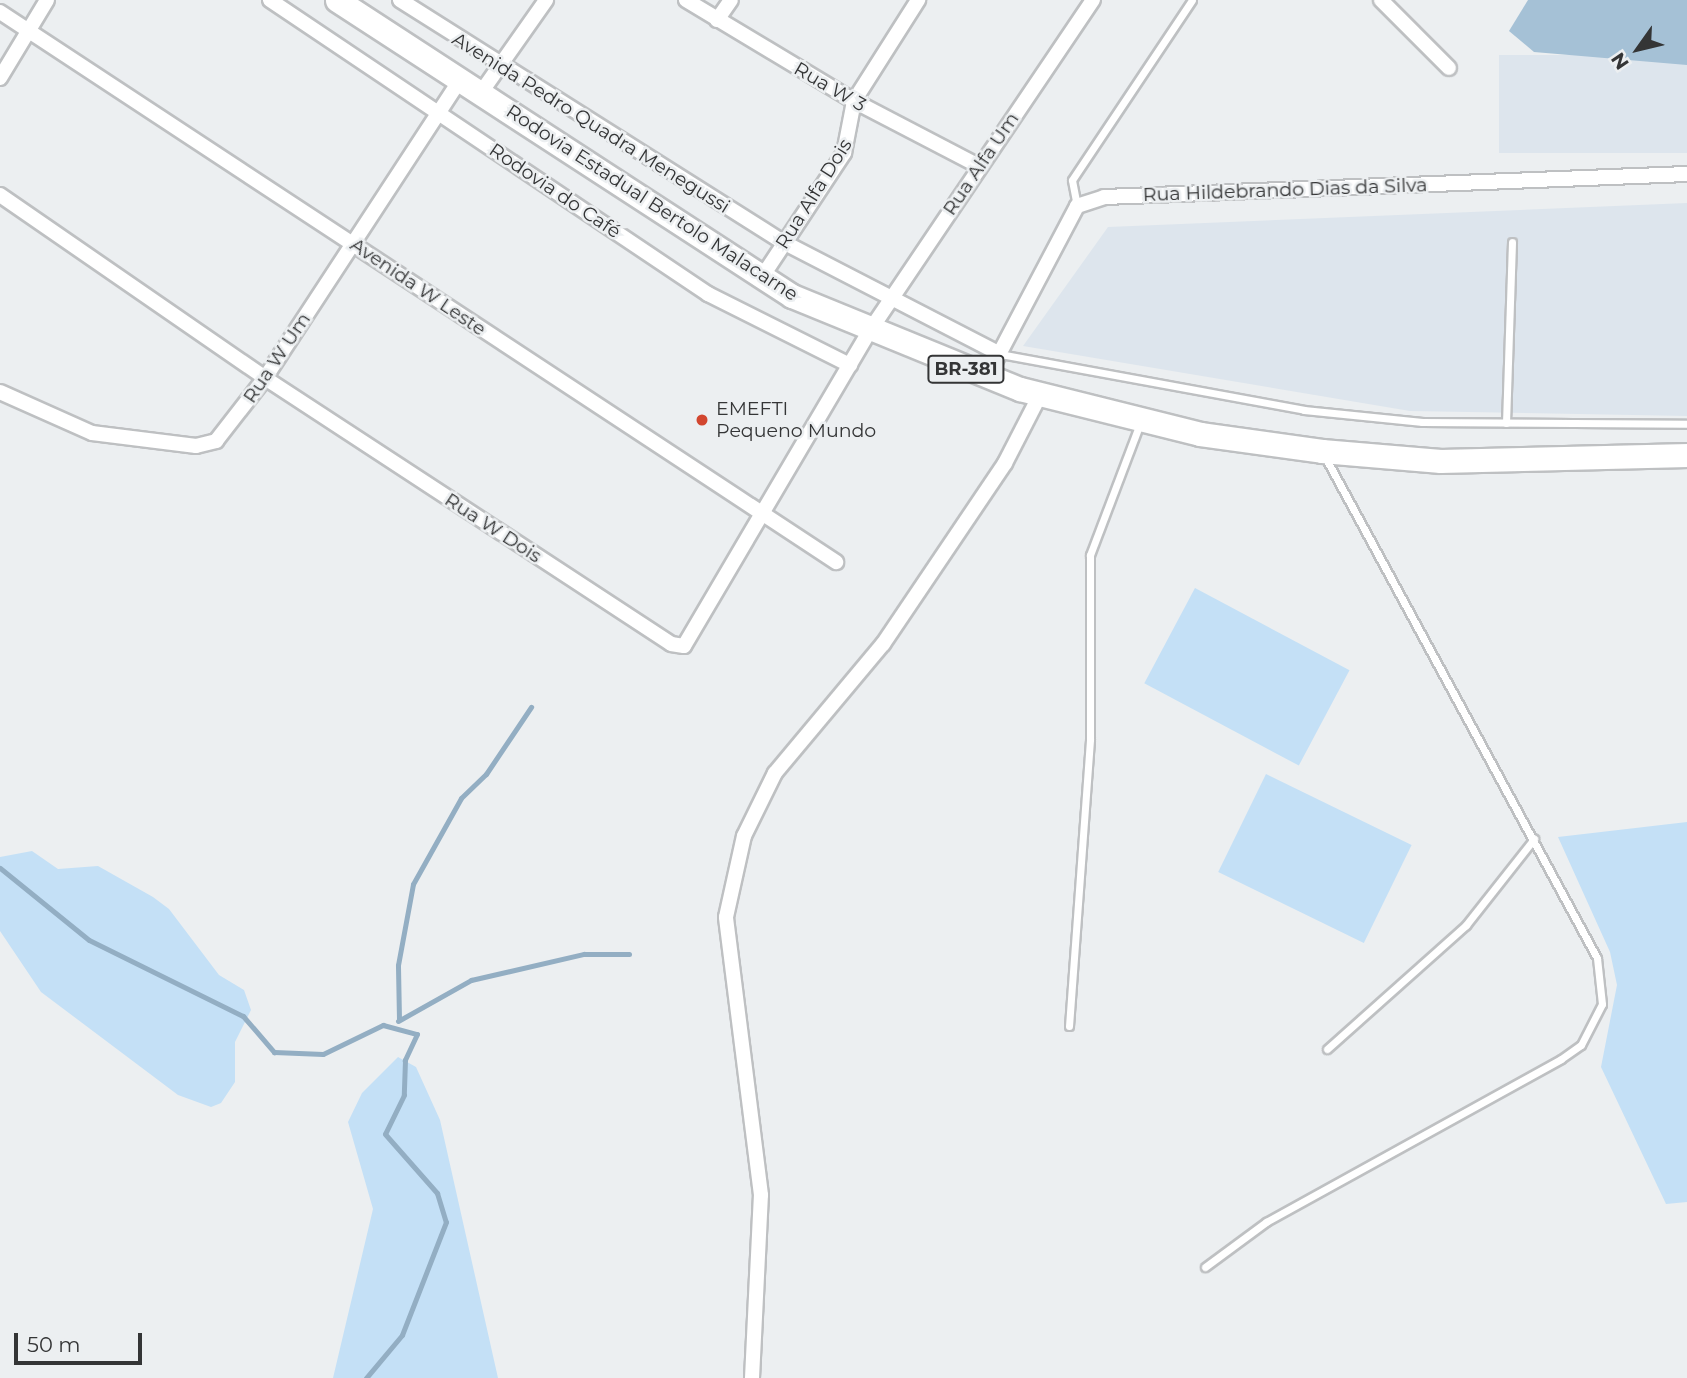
<!DOCTYPE html>
<meta charset="utf-8">
<style>
body{margin:0}
#map{position:relative;width:1687px;height:1378px;overflow:hidden;background:#eceff1;font-family:Montserrat,sans-serif}
div>[style]{position:absolute}
[style*='--x']{left:calc(var(--x)*1px);top:calc(var(--y)*1px);width:calc(var(--w)*1px);rotate:calc(var(--a)*1deg)}
.built>*{inset:0;background:#dde5ed;transform-origin:0 0}
.green>*{inset:0;background:#c4e0f6;transform-origin:0 0}
.forest>*{inset:0;background:#a5c1d6}
.stream>*{height:5px;margin:-2.5px;padding:0 2.5px;transform-origin:2.5px;border-radius:2.5px;background:#93aec3}
.roads{filter:drop-shadow(2px 0 #bec0c2) drop-shadow(-2px 0 #bec0c2) drop-shadow(0 2px #bec0c2) drop-shadow(0 -2px #bec0c2)}
.lane>*{height:7px;margin:-3.5px;padding:0 3.5px;transform-origin:3.5px;border-radius:3.5px;background:#fff}
.street>*{height:14px;margin:-7px;padding:0 7px;transform-origin:7px;border-radius:7px;background:#fff}
.primary>*{height:23px;margin:-11.5px;padding:0 11.5px;transform-origin:11.5px;border-radius:11.5px;background:#fff}
.dots>*{width:19px;height:19px;translate:-50% -50%;box-sizing:border-box;border:4px solid #eceff1;border-radius:50%}
span{translate:-50% -50%;white-space:nowrap;text-align:center;line-height:1.15;-webkit-text-stroke:5px #eceff1;paint-order:stroke}
.shield-label span{padding:2px 5px;background:#eceff1;border:2px solid;border-radius:5px;-webkit-text-stroke-width:0}
.shield-label{font-size:18px;color:#343536;font-weight:700}
.street-label{font-size:19px;color:#343536}
.poi-label{font-size:19px;color:#343536}
.left{translate:0 -50%;text-align:left}
.north{position:absolute;left:1603px;top:14px;width:70px;height:70px;-webkit-text-stroke:5px #eceff1;paint-order:stroke;rotate:236deg;font-size:19px;font-weight:700;line-height:28px;text-align:center;color:#343536}
.north::after{content:'';display:block;margin:auto;width:24px;height:32px;background:#343536;clip-path:polygon(50% 0,100% 100%,50% 72%,0 100%)}
.scale{position:absolute;left:14px;top:1333px;width:128px;height:32px;box-sizing:border-box;border:4px solid #343536;border-top:0;padding-left:9px;font-size:21px;line-height:24px;white-space:nowrap;color:#343536;-webkit-text-stroke:5px #eceff1;paint-order:stroke}
</style>
<div id="map">
<div class="built">
<div style="left:1687px;top:55px;width:98px;height:188px;rotate:90deg"></div>
<div style="clip-path:polygon(1687px 203px,1687px 416px,1410px 411px,1023px 346px,1108px 227px)"></div>
</div>
<div class="green">
<div style="left:1195px;top:588px;width:175px;height:108px;rotate:28deg"></div>
<div style="left:1266px;top:774px;width:162px;height:109px;rotate:26deg"></div>
<div style="clip-path:polygon(1687px 822px,1687px 1202px,1666px 1204px,1601px 1067px,1617px 985px,1610px 952px,1558px 837px)"></div>
<div style="clip-path:polygon(32px 851px,58px 869px,98px 866px,153px 897px,169px 909px,219px 975px,244px 990px,251px 1010px,235px 1042px,235px 1082px,221px 1103px,211px 1107px,178px 1095px,41px 992px,0 931px,0 857px)"></div>
<div style="clip-path:polygon(398px 1057px,416px 1067px,440px 1120px,498px 1378px,333px 1378px,373px 1209px,348px 1122px,362px 1093px)"></div>
</div>
<div class="forest">
<div style="clip-path:polygon(1528px 0,1687px 0,1687px 65px,1534px 52px,1509px 31px)"></div>
</div>
<div class="stream">
<div style="--x:0;--y:868;--w:114;--a:39"></div>
<div style="--x:89;--y:940;--w:172;--a:26.3"></div>
<div style="--x:243;--y:1016;--w:48;--a:49.3"></div>
<div style="--x:274;--y:1052;--w:49;--a:2.3"></div>
<div style="--x:323;--y:1054;--w:67;--a:-25.8"></div>
<div style="--x:383;--y:1025;--w:35;--a:15"></div>
<div style="--x:417;--y:1034;--w:29;--a:115"></div>
<div style="--x:405;--y:1060;--w:35;--a:92"></div>
<div style="--x:404;--y:1095;--w:43;--a:116"></div>
<div style="--x:385;--y:1134;--w:79;--a:48.6"></div>
<div style="--x:437;--y:1193;--w:30;--a:73"></div>
<div style="--x:446;--y:1222;--w:121;--a:111.3"></div>
<div style="--x:402;--y:1335;--w:56;--a:129.9"></div>
<div style="--x:399;--y:1019;--w:54;--a:-91.1"></div>
<div style="--x:398;--y:965;--w:82;--a:-79.5"></div>
<div style="--x:413;--y:884;--w:98;--a:-60.8"></div>
<div style="--x:461;--y:798;--w:35;--a:-44"></div>
<div style="--x:486;--y:774;--w:81;--a:-56.1"></div>
<div style="--x:398;--y:1021;--w:84;--a:-29.3"></div>
<div style="--x:471;--y:980;--w:116;--a:-13"></div>
<div style="--x:584;--y:954;--w:45;--a:0"></div>
</div>
<div class="roads">
<div class="lane">
<div style="--x:1077;--y:206;--w:26;--a:-101"></div>
<div style="--x:1072;--y:180;--w:216;--a:-56.3"></div>
<div style="--x:1000;--y:354;--w:309;--a:10.4"></div>
<div style="--x:1304;--y:410;--w:119;--a:5.8"></div>
<div style="--x:1422;--y:422;--w:265;--a:0.4"></div>
<div style="--x:1506;--y:423;--w:181;--a:-88.1"></div>
<div style="--x:1069;--y:1026;--w:288;--a:-85.8"></div>
<div style="--x:1090;--y:739;--w:184;--a:-90"></div>
<div style="--x:1090;--y:555;--w:143;--a:-69.2"></div>
<div style="--x:1327;--y:1049;--w:186;--a:-41.7"></div>
<div style="--x:1466;--y:925;--w:110;--a:-51.7"></div>
<div style="--x:1205;--y:1267;--w:76;--a:-36.4"></div>
<div style="--x:1266;--y:1222;--w:337;--a:-28.9"></div>
<div style="--x:1561;--y:1059;--w:24;--a:-35"></div>
<div style="--x:1581;--y:1045;--w:46;--a:-62.9"></div>
<div style="--x:1602;--y:1004;--w:46;--a:-96.2"></div>
<div style="--x:1597;--y:958;--w:572;--a:-118.49"></div>
</div>
<div class="street">
<div style="--x:270;--y:0;--w:528;--a:33.87"></div>
<div style="--x:708;--y:294;--w:159;--a:26.6"></div>
<div style="--x:400;--y:0;--w:455;--a:32.3"></div>
<div style="--x:785;--y:243;--w:242;--a:27.3"></div>
<div style="--x:686;--y:0;--w:196;--a:31"></div>
<div style="--x:854;--y:101;--w:141;--a:27.5"></div>
<div style="--x:1381;--y:0;--w:96;--a:45"></div>
<div style="--x:0;--y:12;--w:1001;--a:33.34"></div>
<div style="--x:717;--y:20;--w:24;--a:-55"></div>
<div style="--x:0;--y:78;--w:91;--a:-58.9"></div>
<div style="--x:480;--y:94;--w:115;--a:-54.9"></div>
<div style="--x:0;--y:195;--w:322;--a:34.6"></div>
<div style="--x:265;--y:378;--w:485;--a:33.2"></div>
<div style="--x:671;--y:644;--w:13;--a:9"></div>
<div style="--x:684;--y:646;--w:368;--a:-59.5"></div>
<div style="--x:871;--y:329;--w:397;--a:-56"></div>
<div style="--x:762;--y:277;--w:149;--a:-56.5"></div>
<div style="--x:844;--y:153;--w:53;--a:-79.1"></div>
<div style="--x:854;--y:101;--w:120;--a:-57.6"></div>
<div style="--x:987;--y:377;--w:193;--a:-62.2"></div>
<div style="--x:1077;--y:206;--w:28;--a:-18"></div>
<div style="--x:1104;--y:197;--w:583;--a:-2.26"></div>
<div style="--x:0;--y:392;--w:101;--a:24"></div>
<div style="--x:92;--y:433;--w:105;--a:7.1"></div>
<div style="--x:196;--y:446;--w:21;--a:-14"></div>
<div style="--x:216;--y:441;--w:80;--a:-52.1"></div>
<div style="--x:265;--y:378;--w:354;--a:-56.8"></div>
<div style="--x:752;--y:1378;--w:183;--a:-87.2"></div>
<div style="--x:761;--y:1195;--w:280;--a:-97.2"></div>
<div style="--x:726;--y:917;--w:83;--a:-77.5"></div>
<div style="--x:744;--y:836;--w:70;--a:-63.8"></div>
<div style="--x:775;--y:773;--w:168;--a:-50.1"></div>
<div style="--x:883;--y:644;--w:218;--a:-56"></div>
<div style="--x:1005;--y:463;--w:76;--a:-62.8"></div>
</div>
<div class="primary">
<div style="--x:337;--y:0;--w:543;--a:33.05"></div>
<div style="--x:792;--y:296;--w:246;--a:22.2"></div>
<div style="--x:1020;--y:389;--w:186;--a:14"></div>
<div style="--x:1200;--y:434;--w:123;--a:7.9"></div>
<div style="--x:1322;--y:451;--w:119;--a:4.8"></div>
<div style="--x:1441;--y:461;--w:246;--a:-1.4"></div>
</div>
</div>
<div class="dots">
<div style="left:702px;top:420px;background:#d2462f"></div>
</div>
<div class="shield-label">
<span style="left:966px;top:369px">BR-381</span>
</div>
<div class="street-label">
<span style="left:830px;top:87px;rotate:30deg">Rua W 3</span>
<span style="left:591px;top:123px;rotate:32deg">Avenida Pedro Quadra Menegussi</span>
<span style="left:981px;top:164px;rotate:-56deg">Rua Alfa Um</span>
<span style="left:1285px;top:190px;rotate:-2deg">Rua Hildebrando Dias da Silva</span>
<span style="left:555px;top:191px;rotate:34deg">Rodovia do Café</span>
<span style="left:814px;top:194px;rotate:-58deg">Rua Alfa Dois</span>
<span style="left:652px;top:203px;rotate:33deg">Rodovia Estadual Bertolo Malacarne</span>
<span style="left:418px;top:287px;rotate:34deg">Avenida W Leste</span>
<span style="left:277px;top:358px;rotate:-56deg">Rua W Um</span>
<span style="left:493px;top:528px;rotate:33deg">Rua W Dois</span>
</div>
<div class="poi-label">
<span class="left" style="left:716px;top:420px">EMEFTI<br>Pequeno Mundo</span>
</div>
<div class="north">N</div>
<div class="scale">50 m</div>
</div>
